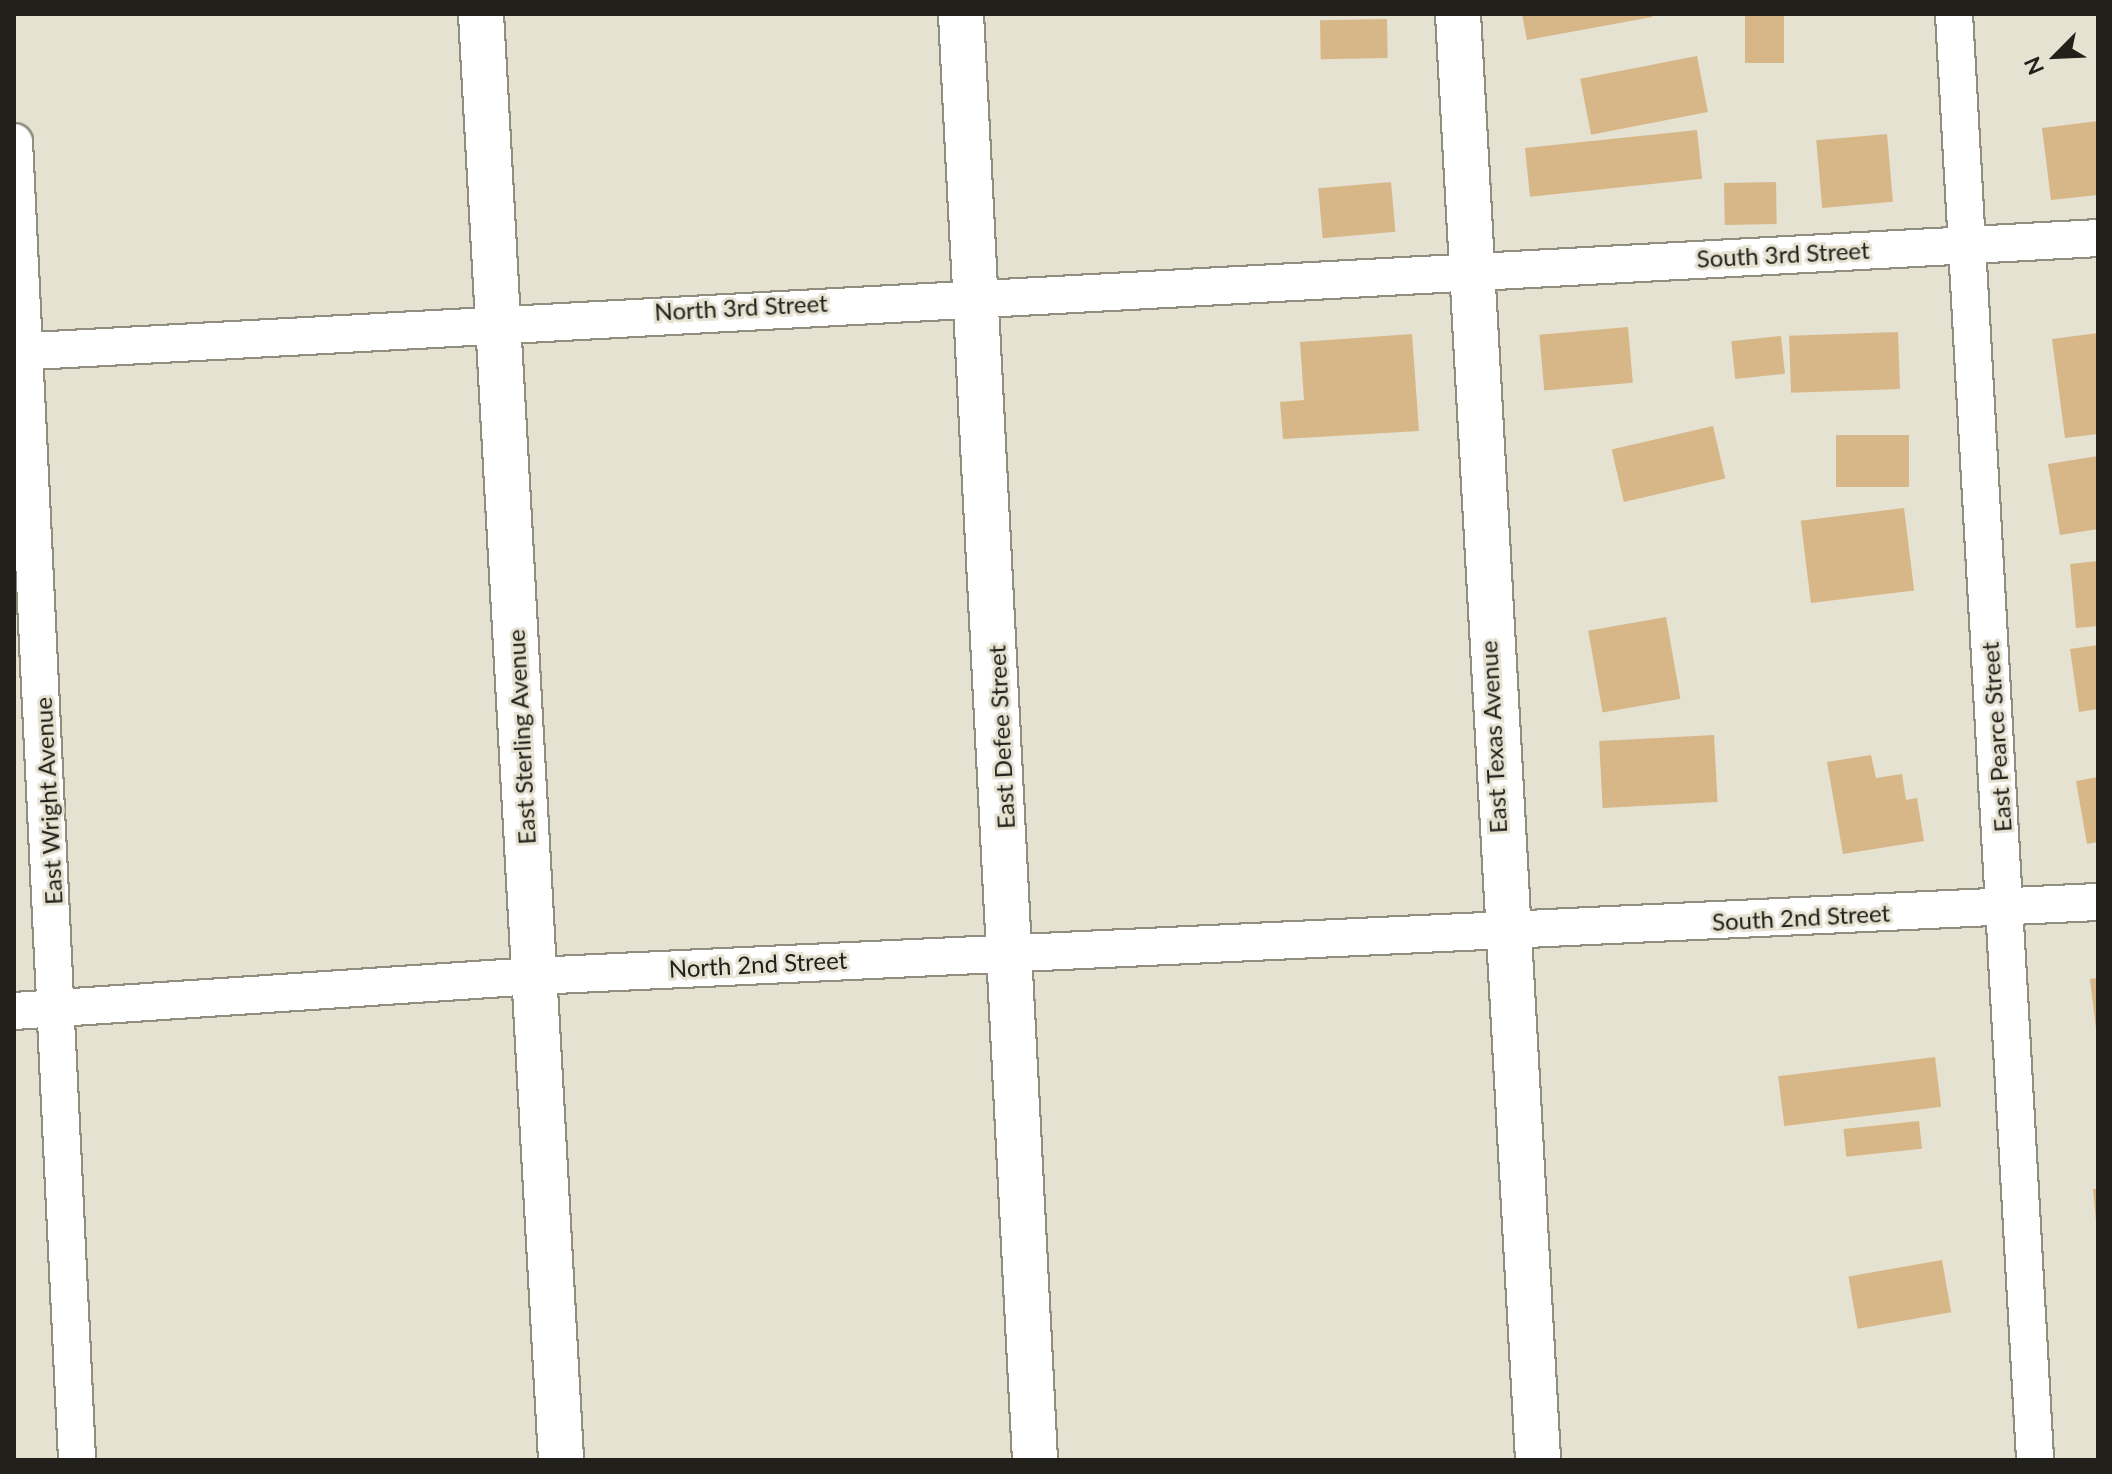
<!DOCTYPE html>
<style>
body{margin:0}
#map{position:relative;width:2112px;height:1474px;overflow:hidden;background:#e5e2d2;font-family:Lato,sans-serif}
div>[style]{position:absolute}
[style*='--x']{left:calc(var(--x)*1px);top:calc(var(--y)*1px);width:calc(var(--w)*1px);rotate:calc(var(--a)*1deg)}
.building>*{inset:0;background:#d7b788;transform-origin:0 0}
.roads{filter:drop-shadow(2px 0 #918e7f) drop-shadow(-2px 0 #918e7f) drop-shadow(0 2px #918e7f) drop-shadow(0 -2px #918e7f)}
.minor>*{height:36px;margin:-18px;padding:0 18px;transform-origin:18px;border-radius:18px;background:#fff}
.secondary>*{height:44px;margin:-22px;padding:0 22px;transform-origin:22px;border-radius:22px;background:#fff}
span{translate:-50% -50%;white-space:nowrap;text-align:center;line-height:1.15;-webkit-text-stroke:6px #e5e2d2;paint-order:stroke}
.street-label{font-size:24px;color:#21201a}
.frame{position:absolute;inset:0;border:16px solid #21201a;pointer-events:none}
.north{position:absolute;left:2016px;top:16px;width:80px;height:80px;-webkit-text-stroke:6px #e5e2d2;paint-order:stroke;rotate:246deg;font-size:22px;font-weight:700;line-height:32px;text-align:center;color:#21201a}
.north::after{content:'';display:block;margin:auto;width:28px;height:36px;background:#21201a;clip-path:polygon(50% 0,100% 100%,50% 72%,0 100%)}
</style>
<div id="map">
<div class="building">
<div style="clip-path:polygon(1522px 14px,1652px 14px,1652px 17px,1527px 40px)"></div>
<div style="left:1745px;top:14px;width:39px;height:49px"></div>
<div style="left:1387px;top:19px;width:39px;height:67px;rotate:89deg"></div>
<div style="left:1697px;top:56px;width:57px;height:119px;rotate:79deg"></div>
<div style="clip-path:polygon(2098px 121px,2098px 195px,2051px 200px,2042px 128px)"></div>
<div style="left:1697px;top:130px;width:49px;height:173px;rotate:84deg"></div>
<div style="left:1887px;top:134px;width:68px;height:71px;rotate:85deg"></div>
<div style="left:1391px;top:182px;width:50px;height:73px;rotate:85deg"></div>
<div style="left:1776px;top:182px;width:42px;height:52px;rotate:89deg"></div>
<div style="left:1628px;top:327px;width:56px;height:89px;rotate:85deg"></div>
<div style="left:1898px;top:332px;width:57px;height:109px;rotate:88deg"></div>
<div style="clip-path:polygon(2098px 333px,2098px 434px,2065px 438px,2052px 339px)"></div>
<div style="clip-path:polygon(1412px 334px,1419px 431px,1283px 439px,1280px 402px,1304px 400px,1300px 342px)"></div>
<div style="left:1781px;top:336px;width:38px;height:50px;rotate:84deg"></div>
<div style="left:1713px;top:426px;width:54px;height:104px;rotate:77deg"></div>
<div style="left:1836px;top:435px;width:73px;height:52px"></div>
<div style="clip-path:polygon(2098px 456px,2098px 529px,2060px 535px,2048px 464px)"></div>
<div style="left:1904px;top:508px;width:83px;height:104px;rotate:83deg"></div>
<div style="clip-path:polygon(2098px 561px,2098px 626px,2076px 628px,2070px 564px)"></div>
<div style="left:1666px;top:617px;width:83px;height:79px;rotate:80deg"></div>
<div style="clip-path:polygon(2098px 645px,2098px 709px,2079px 712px,2070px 649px)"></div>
<div style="left:1714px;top:735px;width:67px;height:115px;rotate:87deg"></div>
<div style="clip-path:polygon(1871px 755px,1876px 778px,1902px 774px,1906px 800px,1917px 798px,1924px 841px,1843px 854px,1827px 762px)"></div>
<div style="clip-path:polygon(2098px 777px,2098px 842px,2087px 844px,2076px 781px)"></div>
<div style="clip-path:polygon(2098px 978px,2098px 1029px,2096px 1029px,2090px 979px)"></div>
<div style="left:1935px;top:1057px;width:50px;height:158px;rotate:83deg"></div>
<div style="left:1919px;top:1121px;width:28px;height:76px;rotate:84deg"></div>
<div style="clip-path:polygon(2093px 1189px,2098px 1189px,2098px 1221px,2096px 1221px)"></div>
<div style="left:1942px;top:1260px;width:53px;height:95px;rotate:80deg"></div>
</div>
<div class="roads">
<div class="minor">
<div style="--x:1954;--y:14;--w:1448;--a:86.79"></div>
<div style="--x:14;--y:142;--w:1320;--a:87.26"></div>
<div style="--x:14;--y:352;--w:2087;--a:-3.13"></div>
<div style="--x:14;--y:1011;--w:521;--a:-3.85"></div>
<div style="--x:534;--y:976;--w:1566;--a:-2.71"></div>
</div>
<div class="secondary">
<div style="--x:481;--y:14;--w:1448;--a:86.83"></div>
<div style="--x:961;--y:14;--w:1448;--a:87.07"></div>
<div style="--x:1458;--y:14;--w:1448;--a:86.83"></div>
</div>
</div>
<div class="street-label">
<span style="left:1783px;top:254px;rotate:-3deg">South 3rd Street</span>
<span style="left:741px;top:307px;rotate:-3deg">North 3rd Street</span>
<span style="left:521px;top:737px;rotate:-93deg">East Sterling Avenue</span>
<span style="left:1001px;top:737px;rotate:-93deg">East Defee Street</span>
<span style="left:1493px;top:737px;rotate:-93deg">East Texas Avenue</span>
<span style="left:1996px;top:737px;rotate:-94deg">East Pearce Street</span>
<span style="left:48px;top:801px;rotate:-93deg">East Wright Avenue</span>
<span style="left:1801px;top:917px;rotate:-3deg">South 2nd Street</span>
<span style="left:758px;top:964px;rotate:-3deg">North 2nd Street</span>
</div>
<div class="frame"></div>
<div class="north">N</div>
</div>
